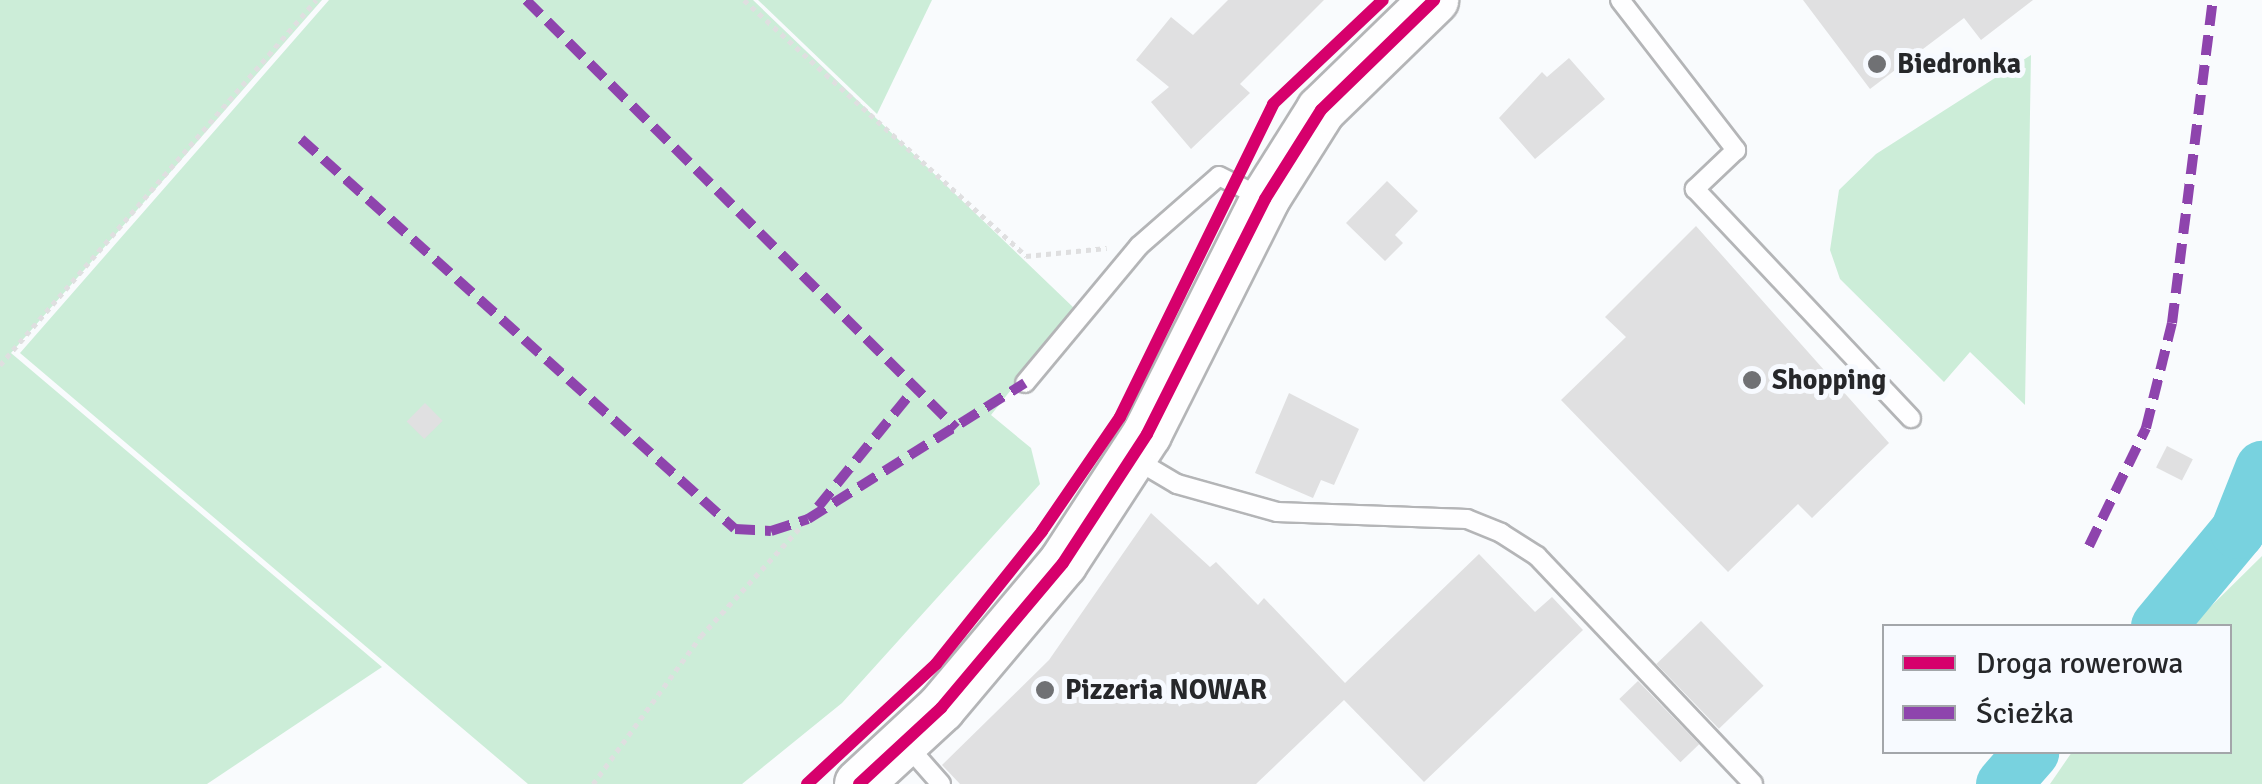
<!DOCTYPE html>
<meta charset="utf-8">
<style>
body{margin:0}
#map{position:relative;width:2262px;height:784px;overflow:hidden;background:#f9fbfd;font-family:Signika,sans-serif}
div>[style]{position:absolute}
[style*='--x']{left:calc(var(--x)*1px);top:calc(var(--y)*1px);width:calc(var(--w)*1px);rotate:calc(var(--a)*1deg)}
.green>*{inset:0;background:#ccedd8}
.river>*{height:55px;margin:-27.5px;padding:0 27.5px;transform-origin:27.5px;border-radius:27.5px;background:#78d2df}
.building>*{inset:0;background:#e0e0e1;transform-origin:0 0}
.path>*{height:5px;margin-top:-2.5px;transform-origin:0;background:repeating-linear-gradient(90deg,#dfdfe0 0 5px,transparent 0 10px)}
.roads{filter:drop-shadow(2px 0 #b4b5b7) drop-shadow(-2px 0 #b4b5b7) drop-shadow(0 2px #b4b5b7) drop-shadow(0 -2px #b4b5b7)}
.lane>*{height:18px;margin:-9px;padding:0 9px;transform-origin:9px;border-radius:9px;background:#fefeff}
.secondary>*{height:48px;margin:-24px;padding:0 24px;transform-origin:24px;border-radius:24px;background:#fefeff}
.quiet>*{height:10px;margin-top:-5px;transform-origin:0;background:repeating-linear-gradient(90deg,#8e44ad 0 20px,transparent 0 30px)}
.cycleway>*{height:12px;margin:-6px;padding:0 6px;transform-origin:6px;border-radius:6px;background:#d6006c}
.dots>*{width:28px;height:28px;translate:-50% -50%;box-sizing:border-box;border:5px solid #f7faff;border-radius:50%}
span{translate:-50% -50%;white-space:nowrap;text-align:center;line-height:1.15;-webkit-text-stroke:10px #f7faff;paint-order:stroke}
.poi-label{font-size:28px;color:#26272a;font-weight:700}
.left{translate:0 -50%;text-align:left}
.legend{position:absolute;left:1882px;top:624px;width:350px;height:130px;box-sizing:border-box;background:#f7faff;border:2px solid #a3a6aa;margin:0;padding:12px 18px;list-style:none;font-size:30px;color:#26272a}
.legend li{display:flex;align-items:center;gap:20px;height:50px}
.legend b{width:50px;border:2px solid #a3a6aa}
</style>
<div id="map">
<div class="green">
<div style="clip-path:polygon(0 0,322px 0,11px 353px,382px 667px,207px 784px,0 784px)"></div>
<div style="clip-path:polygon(329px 0,753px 0,1075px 309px,991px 415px,1031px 448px,1040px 484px,842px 703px,742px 784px,528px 784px,20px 353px)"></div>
<div style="clip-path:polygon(758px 0,932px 0,877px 114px)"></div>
<div style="clip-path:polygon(2031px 55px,2025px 405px,1970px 352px,1944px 382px,1840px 279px,1830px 250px,1839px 190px,1876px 154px)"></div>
<div style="clip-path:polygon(2262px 556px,2262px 784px,2050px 784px,2072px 752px,2230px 752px,2230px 626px,2191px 626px)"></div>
</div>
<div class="river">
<div style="--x:2158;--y:626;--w:124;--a:-50.3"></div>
<div style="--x:2237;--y:531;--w:68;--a:-68.4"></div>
<div style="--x:2003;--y:784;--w:43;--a:-48.8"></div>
</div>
<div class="building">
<div style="clip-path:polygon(1228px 0,1324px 0,1240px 84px,1250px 93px,1191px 149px,1151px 102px,1169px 87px,1136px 60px,1171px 17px,1193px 35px)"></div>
<div style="clip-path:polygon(1803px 0,2033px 0,1981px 40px,1964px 18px,1870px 89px)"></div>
<div style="clip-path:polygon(1569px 58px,1605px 99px,1535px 159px,1499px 118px,1542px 72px,1547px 77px)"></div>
<div style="clip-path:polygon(1387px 181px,1418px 211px,1395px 235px,1403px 243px,1385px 261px,1346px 223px)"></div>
<div style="clip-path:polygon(1696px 226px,1889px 443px,1812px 518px,1798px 504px,1728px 572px,1561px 400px,1626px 337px,1605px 317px)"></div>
<div style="clip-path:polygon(1289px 393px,1359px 429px,1334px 485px,1321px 480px,1313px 498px,1255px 473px)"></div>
<div style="left:425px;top:403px;width:25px;height:26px;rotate:45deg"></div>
<div style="left:2167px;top:446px;width:29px;height:24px;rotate:27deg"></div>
<div style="clip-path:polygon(1151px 513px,1210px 567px,1216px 562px,1258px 605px,1264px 598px,1345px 683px,1479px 554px,1535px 612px,1552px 597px,1583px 630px,1424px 782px,1344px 700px,1256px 784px,960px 784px,942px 765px,1049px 660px)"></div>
<div style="left:1701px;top:621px;width:90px;height:62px;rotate:46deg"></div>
<div style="left:1638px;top:681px;width:88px;height:26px;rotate:46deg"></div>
</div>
<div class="path">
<div style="--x:744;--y:0;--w:381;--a:42.2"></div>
<div style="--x:1026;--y:256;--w:81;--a:-5.6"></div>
<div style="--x:0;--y:365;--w:483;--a:-49.1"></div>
<div style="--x:593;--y:784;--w:183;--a:-53.9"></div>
<div style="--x:701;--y:636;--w:159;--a:-47.6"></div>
</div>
<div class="roads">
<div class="lane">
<div style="--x:1620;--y:0;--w:190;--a:52.3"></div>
<div style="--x:1736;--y:150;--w:57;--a:136.4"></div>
<div style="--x:1695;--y:189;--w:315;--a:46.7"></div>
<div style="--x:1025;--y:383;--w:178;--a:-50.2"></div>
<div style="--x:1139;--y:246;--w:106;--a:-41.2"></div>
<div style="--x:1219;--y:176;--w:49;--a:26.6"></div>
<div style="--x:1133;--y:458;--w:51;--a:30.6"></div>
<div style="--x:1177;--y:484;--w:104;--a:15.6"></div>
<div style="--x:1277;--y:512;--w:190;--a:2.1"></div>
<div style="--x:1467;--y:519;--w:37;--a:22"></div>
<div style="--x:1501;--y:533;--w:43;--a:32.6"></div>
<div style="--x:1537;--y:556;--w:314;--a:46.5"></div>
<div style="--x:904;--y:742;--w:56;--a:48.6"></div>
</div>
<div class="secondary">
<div style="--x:859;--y:784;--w:112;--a:-42.8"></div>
<div style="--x:941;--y:708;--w:189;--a:-49.9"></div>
<div style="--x:1063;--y:563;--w:154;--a:-56.9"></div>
<div style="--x:1147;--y:434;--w:263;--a:-63.3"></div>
<div style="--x:1265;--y:199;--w:105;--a:-57.8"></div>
<div style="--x:1321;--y:110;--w:158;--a:-44.2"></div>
</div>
</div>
<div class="quiet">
<div style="--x:526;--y:0;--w:607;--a:44.87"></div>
<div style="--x:301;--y:139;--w:583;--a:41.94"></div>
<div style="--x:735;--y:529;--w:36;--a:3"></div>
<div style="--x:771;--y:531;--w:39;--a:-18"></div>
<div style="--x:808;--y:519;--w:256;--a:-32.1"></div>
<div style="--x:818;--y:507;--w:154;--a:-50.8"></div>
<div style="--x:2089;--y:546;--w:131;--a:-64.2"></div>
<div style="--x:2146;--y:428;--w:108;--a:-76.1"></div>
<div style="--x:2172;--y:323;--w:326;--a:-82.8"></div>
</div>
<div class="cycleway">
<div style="--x:807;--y:784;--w:176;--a:-42.9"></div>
<div style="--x:936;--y:664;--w:170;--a:-51.4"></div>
<div style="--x:1042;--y:531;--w:138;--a:-55.6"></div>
<div style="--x:1120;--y:417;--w:348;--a:-63.9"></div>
<div style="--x:1273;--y:104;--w:151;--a:-43.4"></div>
<div style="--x:859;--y:784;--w:112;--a:-42.8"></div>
<div style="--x:941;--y:708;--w:189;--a:-49.9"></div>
<div style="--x:1063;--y:563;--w:154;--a:-56.9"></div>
<div style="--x:1147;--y:434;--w:263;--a:-63.3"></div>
<div style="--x:1265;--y:199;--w:105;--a:-57.8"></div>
<div style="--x:1321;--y:110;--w:158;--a:-44.2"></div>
</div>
<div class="dots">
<div style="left:1877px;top:64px;background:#707174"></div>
<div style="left:1752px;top:380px;background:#707174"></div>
<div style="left:1045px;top:690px;background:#707174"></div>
</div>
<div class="poi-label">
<span class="left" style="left:1897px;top:64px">Biedronka</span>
<span class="left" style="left:1772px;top:380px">Shopping</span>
<span class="left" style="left:1065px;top:690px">Pizzeria NOWAR</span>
</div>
<ul class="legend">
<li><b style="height:12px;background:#d6006c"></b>Droga rowerowa</li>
<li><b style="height:12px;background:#8e44ad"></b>Ścieżka</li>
</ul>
</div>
